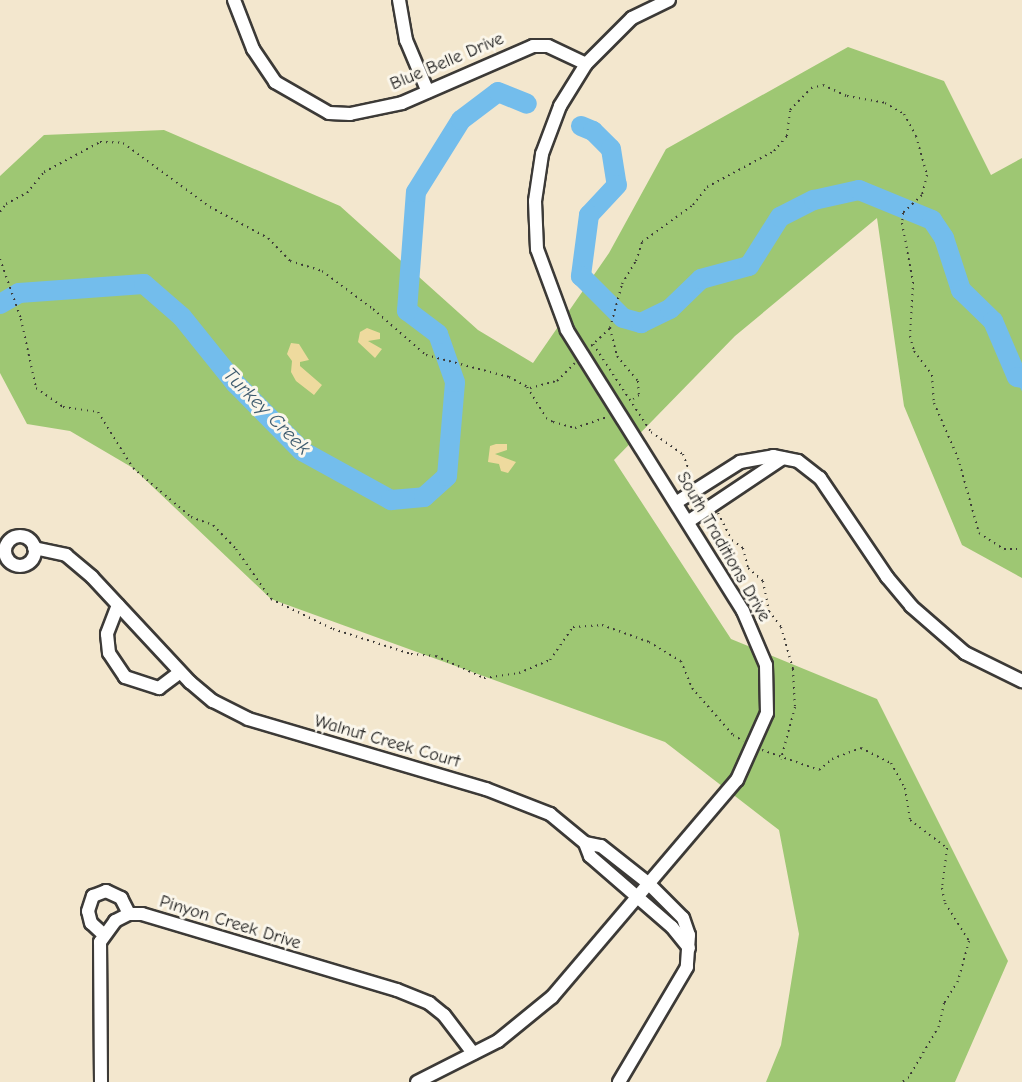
<!DOCTYPE html>
<style>
body{margin:0}
#map{position:relative;width:1022px;height:1082px;overflow:hidden;background:#f3e7ce;font-family:"Comic Neue",sans-serif}
div>[style]{position:absolute}
[style*='--x']{left:calc(var(--x)*1px);top:calc(var(--y)*1px);width:calc(var(--w)*1px);rotate:calc(var(--a)*1deg)}
.green>*{inset:0;background:#9ec773}
.sand>*{inset:0;background:#eeda9e}
.stream>*{height:3px;margin:-1.5px;padding:0 1.5px;transform-origin:1.5px;border-radius:1.5px;background:#73bdec}
.river>*{height:20px;margin:-10px;padding:0 10px;transform-origin:10px;border-radius:10px;background:#73bdec}
.path>*{height:2px;margin-top:-1px;transform-origin:0;background:repeating-linear-gradient(90deg,#3c3a37 0 1.5px,transparent 0 6px)}
.roads{filter:drop-shadow(2px 0 #3c3a37) drop-shadow(-2px 0 #3c3a37) drop-shadow(0 2px #3c3a37) drop-shadow(0 -2px #3c3a37)}
.minor>*{height:12px;margin:-6px;padding:0 6px;transform-origin:6px;border-radius:6px;background:#fff}
.minor>.ring{margin:-6px;padding:0;box-sizing:content-box;background:none;border:12px solid #fff;border-radius:50%}
span{translate:-50% -50%;white-space:nowrap;text-align:center;line-height:1.15;-webkit-text-stroke:6px #fbf7ec;paint-order:stroke}
.street-label{font-size:18px;color:#1c1c1c}
.water-label{font-size:20px;color:#3f5c6f;font-style:italic}
</style>
<div id="map">
<div class="green">
<div style="clip-path:polygon(848px 47px,944px 81px,991px 175px,1022px 158px,1022px 578px,962px 545px,904px 406px,877px 218px,735px 336px,614px 460px,731px 639px,877px 699px,1008px 961px,955px 1082px,766px 1082px,781px 1045px,799px 934px,779px 830px,665px 742px,271px 599px,133px 468px,70px 431px,27px 424px,0 373px,0 176px,44px 135px,164px 130px,340px 206px,478px 330px,533px 363px,609px 253px,666px 149px)"></div>
</div>
<div class="sand">
<div style="clip-path:polygon(367px 328px,380px 333px,380px 339px,368px 341px,382px 349px,375px 358px,358px 342px,360px 332px)"></div>
<div style="clip-path:polygon(291px 343px,299px 344px,309px 360px,300px 362px,300px 366px,322px 385px,314px 395px,296px 381px,291px 372px,292px 361px,287px 354px)"></div>
<div style="clip-path:polygon(496px 444px,507px 444px,507px 450px,495px 454px,516px 462px,508px 473px,501px 471px,499px 464px,488px 462px,490px 446px)"></div>
</div>
<div class="stream">
<div style="--x:1017;--y:377;--w:13;--a:67"></div>
</div>
<div class="river">
<div style="--x:581;--y:126;--w:13;--a:23"></div>
<div style="--x:593;--y:131;--w:25;--a:45"></div>
<div style="--x:611;--y:149;--w:36;--a:81"></div>
<div style="--x:617;--y:185;--w:41;--a:133"></div>
<div style="--x:589;--y:215;--w:62;--a:97.5"></div>
<div style="--x:581;--y:276;--w:59;--a:45"></div>
<div style="--x:623;--y:318;--w:19;--a:16"></div>
<div style="--x:641;--y:323;--w:32;--a:-26"></div>
<div style="--x:670;--y:309;--w:43;--a:-44.1"></div>
<div style="--x:701;--y:279;--w:50;--a:-15.2"></div>
<div style="--x:749;--y:266;--w:58;--a:-57.7"></div>
<div style="--x:780;--y:217;--w:38;--a:-27"></div>
<div style="--x:814;--y:200;--w:46;--a:-12.5"></div>
<div style="--x:859;--y:190;--w:79;--a:22.3"></div>
<div style="--x:932;--y:220;--w:22;--a:56"></div>
<div style="--x:944;--y:238;--w:55;--a:71.9"></div>
<div style="--x:961;--y:290;--w:45;--a:44.1"></div>
<div style="--x:993;--y:321;--w:61;--a:66.8"></div>
<div style="--x:1017;--y:377;--w:5;--a:11"></div>
<div style="--x:0;--y:304;--w:22;--a:-30"></div>
<div style="--x:19;--y:293;--w:125;--a:-4.1"></div>
<div style="--x:144;--y:284;--w:50;--a:41"></div>
<div style="--x:182;--y:317;--w:85;--a:51.2"></div>
<div style="--x:235;--y:383;--w:95;--a:45.4"></div>
<div style="--x:302;--y:451;--w:102;--a:28.8"></div>
<div style="--x:391;--y:500;--w:33;--a:-5"></div>
<div style="--x:424;--y:497;--w:31;--a:-42"></div>
<div style="--x:447;--y:476;--w:94;--a:-85.1"></div>
<div style="--x:455;--y:382;--w:51;--a:-109.5"></div>
<div style="--x:438;--y:334;--w:39;--a:-143"></div>
<div style="--x:407;--y:311;--w:119;--a:-85.7"></div>
<div style="--x:416;--y:192;--w:85;--a:-58"></div>
<div style="--x:461;--y:120;--w:46;--a:-37.1"></div>
<div style="--x:498;--y:92;--w:31;--a:22"></div>
</div>
<div class="path">
<div style="--x:0;--y:212;--w:10;--a:-53"></div>
<div style="--x:6;--y:204;--w:24;--a:-28"></div>
<div style="--x:27;--y:193;--w:27;--a:-51"></div>
<div style="--x:44;--y:172;--w:64;--a:-28.2"></div>
<div style="--x:100;--y:142;--w:23;--a:2"></div>
<div style="--x:123;--y:143;--w:108;--a:36.3"></div>
<div style="--x:210;--y:207;--w:66;--a:28.1"></div>
<div style="--x:268;--y:238;--w:32;--a:46"></div>
<div style="--x:290;--y:261;--w:34;--a:17"></div>
<div style="--x:322;--y:271;--w:64;--a:36.7"></div>
<div style="--x:373;--y:309;--w:70;--a:41"></div>
<div style="--x:426;--y:355;--w:86;--a:14.8"></div>
<div style="--x:509;--y:377;--w:24;--a:28"></div>
<div style="--x:530;--y:388;--w:28;--a:-15"></div>
<div style="--x:557;--y:381;--w:25;--a:-45"></div>
<div style="--x:0;--y:259;--w:64;--a:70.7"></div>
<div style="--x:21;--y:319;--w:71;--a:77.7"></div>
<div style="--x:36;--y:388;--w:33;--a:35"></div>
<div style="--x:63;--y:407;--w:35;--a:8"></div>
<div style="--x:98;--y:412;--w:66;--a:58"></div>
<div style="--x:133;--y:468;--w:76;--a:40.2"></div>
<div style="--x:191;--y:517;--w:23;--a:20"></div>
<div style="--x:213;--y:525;--w:33;--a:46"></div>
<div style="--x:236;--y:549;--w:61;--a:55"></div>
<div style="--x:271;--y:599;--w:69;--a:25.8"></div>
<div style="--x:333;--y:629;--w:82;--a:17.8"></div>
<div style="--x:411;--y:654;--w:25;--a:5"></div>
<div style="--x:436;--y:656;--w:53;--a:24.6"></div>
<div style="--x:484;--y:678;--w:35;--a:-8"></div>
<div style="--x:519;--y:673;--w:34;--a:-23"></div>
<div style="--x:550;--y:660;--w:40;--a:-55.1"></div>
<div style="--x:573;--y:627;--w:29;--a:-4"></div>
<div style="--x:602;--y:625;--w:50;--a:19.9"></div>
<div style="--x:649;--y:642;--w:37;--a:31"></div>
<div style="--x:681;--y:661;--w:29;--a:68"></div>
<div style="--x:692;--y:688;--w:62;--a:48.9"></div>
<div style="--x:733;--y:735;--w:12;--a:31"></div>
<div style="--x:610;--y:328;--w:29;--a:76"></div>
<div style="--x:617;--y:356;--w:33;--a:50"></div>
<div style="--x:638;--y:381;--w:14;--a:86"></div>
<div style="--x:639;--y:395;--w:7;--a:146"></div>
<div style="--x:593;--y:344;--w:105;--a:56.6"></div>
<div style="--x:651;--y:432;--w:39;--a:35"></div>
<div style="--x:683;--y:454;--w:29;--a:70"></div>
<div style="--x:591;--y:346;--w:26;--a:-43"></div>
<div style="--x:610;--y:328;--w:46;--a:-74.7"></div>
<div style="--x:622;--y:284;--w:27;--a:-59"></div>
<div style="--x:636;--y:261;--w:20;--a:-72"></div>
<div style="--x:642;--y:242;--w:63;--a:-36"></div>
<div style="--x:693;--y:205;--w:23;--a:-52"></div>
<div style="--x:707;--y:187;--w:76;--a:-28.2"></div>
<div style="--x:774;--y:151;--w:20;--a:-49"></div>
<div style="--x:787;--y:136;--w:26;--a:-83"></div>
<div style="--x:790;--y:110;--w:30;--a:-46"></div>
<div style="--x:811;--y:88;--w:12;--a:-14"></div>
<div style="--x:823;--y:85;--w:26;--a:25"></div>
<div style="--x:847;--y:96;--w:39;--a:10"></div>
<div style="--x:885;--y:103;--w:22;--a:30"></div>
<div style="--x:904;--y:114;--w:25;--a:61"></div>
<div style="--x:916;--y:136;--w:41;--a:74.2"></div>
<div style="--x:927;--y:175;--w:21;--a:104"></div>
<div style="--x:922;--y:195;--w:26;--a:137"></div>
<div style="--x:903;--y:213;--w:10;--a:96"></div>
<div style="--x:902;--y:223;--w:60;--a:79.4"></div>
<div style="--x:913;--y:282;--w:54;--a:93.2"></div>
<div style="--x:910;--y:336;--w:16;--a:75"></div>
<div style="--x:914;--y:351;--w:30;--a:53"></div>
<div style="--x:932;--y:375;--w:28;--a:86"></div>
<div style="--x:934;--y:403;--w:60;--a:66.4"></div>
<div style="--x:958;--y:458;--w:78;--a:74.4"></div>
<div style="--x:979;--y:533;--w:30;--a:33"></div>
<div style="--x:1004;--y:549;--w:18;--a:0"></div>
<div style="--x:527;--y:387;--w:36;--a:58"></div>
<div style="--x:546;--y:418;--w:8;--a:30"></div>
<div style="--x:553;--y:422;--w:23;--a:15"></div>
<div style="--x:575;--y:428;--w:34;--a:-19"></div>
<div style="--x:718;--y:513;--w:30;--a:63"></div>
<div style="--x:732;--y:540;--w:14;--a:36"></div>
<div style="--x:743;--y:548;--w:21;--a:76"></div>
<div style="--x:748;--y:568;--w:20;--a:41"></div>
<div style="--x:763;--y:581;--w:31;--a:79"></div>
<div style="--x:769;--y:611;--w:20;--a:53"></div>
<div style="--x:781;--y:627;--w:44;--a:74.1"></div>
<div style="--x:793;--y:669;--w:38;--a:87"></div>
<div style="--x:795;--y:707;--w:54;--a:105.1"></div>
<div style="--x:762;--y:750;--w:60;--a:19.3"></div>
<div style="--x:819;--y:770;--w:17;--a:-40"></div>
<div style="--x:832;--y:759;--w:31;--a:-21"></div>
<div style="--x:861;--y:748;--w:34;--a:27"></div>
<div style="--x:891;--y:763;--w:29;--a:61"></div>
<div style="--x:905;--y:788;--w:32;--a:81"></div>
<div style="--x:910;--y:820;--w:46;--a:37.1"></div>
<div style="--x:947;--y:848;--w:40;--a:97.1"></div>
<div style="--x:942;--y:888;--w:15;--a:79"></div>
<div style="--x:945;--y:903;--w:45;--a:57.7"></div>
<div style="--x:969;--y:941;--w:41;--a:105.4"></div>
<div style="--x:958;--y:981;--w:26;--a:122"></div>
<div style="--x:944;--y:1003;--w:24;--a:102"></div>
<div style="--x:939;--y:1026;--w:59;--a:120.5"></div>
<div style="--x:909;--y:1077;--w:9;--a:144"></div>
</div>
<div class="roads">
<div class="minor">
<div style="--x:234;--y:0;--w:53;--a:68.8"></div>
<div style="--x:253;--y:49;--w:40;--a:56"></div>
<div style="--x:275;--y:82;--w:62;--a:29.9"></div>
<div style="--x:329;--y:113;--w:21;--a:3"></div>
<div style="--x:350;--y:114;--w:53;--a:-11.9"></div>
<div style="--x:402;--y:103;--w:143;--a:-23.5"></div>
<div style="--x:533;--y:46;--w:15;--a:0"></div>
<div style="--x:548;--y:46;--w:42;--a:25.3"></div>
<div style="--x:399;--y:0;--w:41;--a:80.1"></div>
<div style="--x:406;--y:40;--w:56;--a:67.1"></div>
<div style="--x:677;--y:502;--w:75;--a:-32.4"></div>
<div style="--x:740;--y:462;--w:34;--a:-10"></div>
<div style="--x:773;--y:456;--w:25;--a:11"></div>
<div style="--x:798;--y:461;--w:28;--a:38"></div>
<div style="--x:820;--y:478;--w:120;--a:55.9"></div>
<div style="--x:887;--y:577;--w:38;--a:50"></div>
<div style="--x:911;--y:606;--w:72;--a:41"></div>
<div style="--x:965;--y:653;--w:64;--a:26.2"></div>
<div style="--x:689;--y:521;--w:113;--a:-33.8"></div>
<div class="ring" style="left:5px;top:536px;width:18px;height:18px"></div>
<div style="--x:34;--y:548;--w:33;--a:12"></div>
<div style="--x:66;--y:555;--w:34;--a:40"></div>
<div style="--x:92;--y:577;--w:144;--a:47"></div>
<div style="--x:190;--y:682;--w:30;--a:40"></div>
<div style="--x:213;--y:701;--w:39;--a:27"></div>
<div style="--x:248;--y:719;--w:248;--a:16.4"></div>
<div style="--x:486;--y:789;--w:69;--a:21.3"></div>
<div style="--x:550;--y:814;--w:45;--a:39.6"></div>
<div style="--x:585;--y:843;--w:16;--a:11"></div>
<div style="--x:601;--y:846;--w:60;--a:38.2"></div>
<div style="--x:648;--y:883;--w:49;--a:45"></div>
<div style="--x:683;--y:918;--w:18;--a:71"></div>
<div style="--x:689;--y:935;--w:32;--a:94"></div>
<div style="--x:687;--y:967;--w:134;--a:120.6"></div>
<div style="--x:118;--y:605;--w:31;--a:111"></div>
<div style="--x:107;--y:634;--w:19;--a:84"></div>
<div style="--x:109;--y:653;--w:29;--a:56"></div>
<div style="--x:125;--y:677;--w:36;--a:18"></div>
<div style="--x:159;--y:688;--w:26;--a:-37"></div>
<div style="--x:585;--y:843;--w:14;--a:69"></div>
<div style="--x:590;--y:856;--w:108;--a:40.9"></div>
<div style="--x:672;--y:927;--w:27;--a:51"></div>
<div style="--x:103;--y:934;--w:16;--a:-137"></div>
<div style="--x:91;--y:923;--w:12;--a:-104"></div>
<div style="--x:88;--y:911;--w:16;--a:-72"></div>
<div style="--x:93;--y:896;--w:14;--a:-21"></div>
<div style="--x:106;--y:891;--w:17;--a:25"></div>
<div style="--x:121;--y:898;--w:18;--a:63"></div>
<div style="--x:101;--y:1082;--w:140;--a:-90.4"></div>
<div style="--x:100;--y:942;--w:26;--a:-54"></div>
<div style="--x:115;--y:921;--w:16;--a:-27"></div>
<div style="--x:129;--y:914;--w:13;--a:0"></div>
<div style="--x:142;--y:914;--w:266;--a:16.6"></div>
<div style="--x:397;--y:990;--w:35;--a:22"></div>
<div style="--x:429;--y:1003;--w:19;--a:39"></div>
<div style="--x:444;--y:1015;--w:48;--a:52.7"></div>
<div style="--x:417;--y:1082;--w:91;--a:-26.8"></div>
<div style="--x:498;--y:1041;--w:70;--a:-39.2"></div>
<div style="--x:552;--y:997;--w:285;--a:-49.6"></div>
<div style="--x:737;--y:780;--w:73;--a:-65.9"></div>
<div style="--x:767;--y:713;--w:48;--a:-91.2"></div>
<div style="--x:766;--y:665;--w:59;--a:-113.1"></div>
<div style="--x:743;--y:611;--w:332;--a:-122.1"></div>
<div style="--x:567;--y:330;--w:86;--a:-110.3"></div>
<div style="--x:537;--y:249;--w:48;--a:-92.4"></div>
<div style="--x:535;--y:201;--w:48;--a:-81.5"></div>
<div style="--x:542;--y:154;--w:51;--a:-69.4"></div>
<div style="--x:560;--y:106;--w:49;--a:-58.2"></div>
<div style="--x:586;--y:64;--w:65;--a:-45"></div>
<div style="--x:632;--y:18;--w:41;--a:-25.9"></div>
</div>
</div>
<div class="street-label">
<span style="left:447px;top:62px;rotate:-23deg">Blue Belle Drive</span>
<span style="left:723px;top:547px;rotate:60deg">South Traditions Drive</span>
<span style="left:387px;top:742px;rotate:16deg">Walnut Creek Court</span>
<span style="left:230px;top:923px;rotate:17deg">Pinyon Creek Drive</span>
</div>
<div class="water-label">
<span style="left:267px;top:411px;rotate:45deg">Turkey Creek</span>
</div>
</div>
